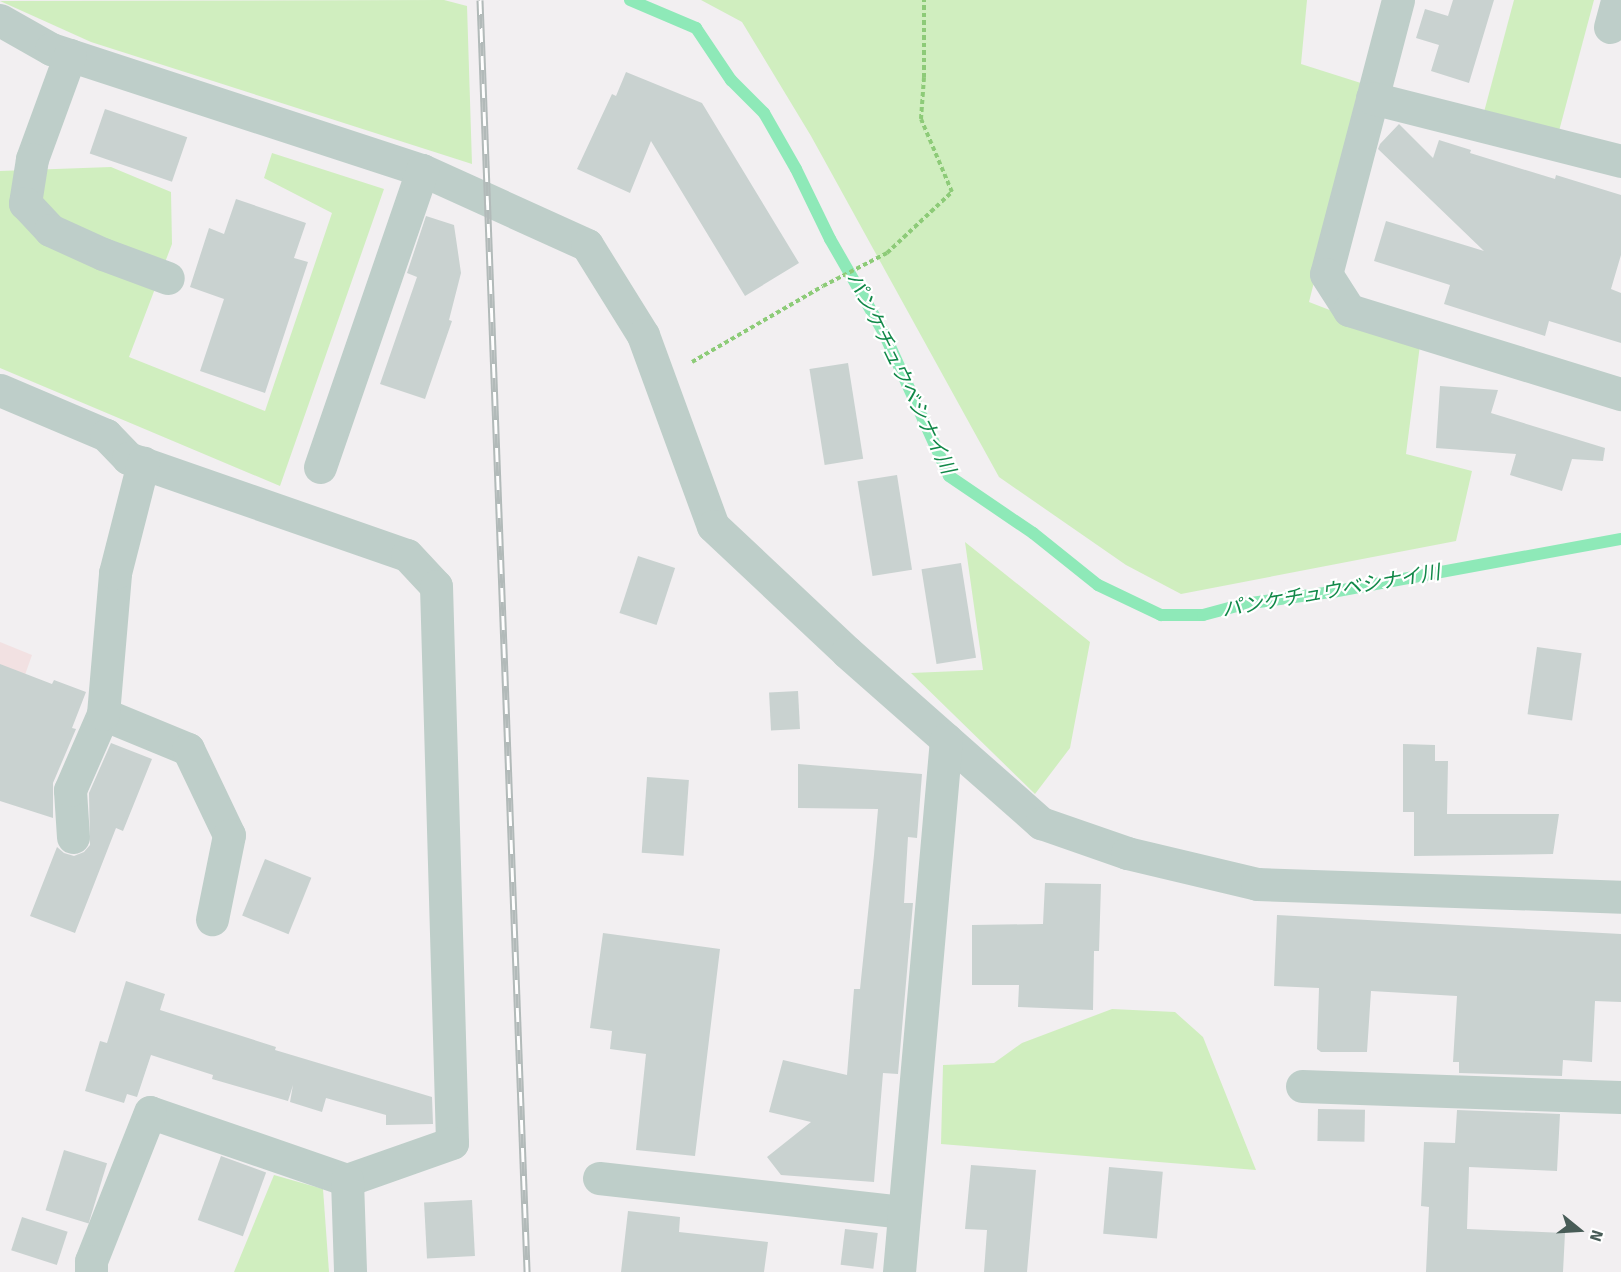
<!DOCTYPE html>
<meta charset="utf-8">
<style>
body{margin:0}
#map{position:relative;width:1621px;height:1272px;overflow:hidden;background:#f2eff1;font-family:Signika,"Noto Sans JP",sans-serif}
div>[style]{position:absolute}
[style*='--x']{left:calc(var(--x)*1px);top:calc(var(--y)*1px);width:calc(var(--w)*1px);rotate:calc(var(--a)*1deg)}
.green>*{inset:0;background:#d0eebf}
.sand>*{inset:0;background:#f2e1e2}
.stream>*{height:12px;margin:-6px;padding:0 6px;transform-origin:6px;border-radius:6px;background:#8ee9b8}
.building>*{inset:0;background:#c9d2d0;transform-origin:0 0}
.path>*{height:4px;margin-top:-2px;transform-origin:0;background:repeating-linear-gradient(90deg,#8dcb78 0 4.5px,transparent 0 7.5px)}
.minor>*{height:33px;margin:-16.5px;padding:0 16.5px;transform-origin:16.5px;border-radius:16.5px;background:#becec9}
.rail>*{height:7px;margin-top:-3.5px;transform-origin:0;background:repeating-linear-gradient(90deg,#fff 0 14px,#b2bab9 0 28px);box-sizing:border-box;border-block:2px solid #b2bab9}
span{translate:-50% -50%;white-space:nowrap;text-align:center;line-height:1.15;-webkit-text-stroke:4.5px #fff;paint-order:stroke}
.water-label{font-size:20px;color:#118848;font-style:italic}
.north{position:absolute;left:1549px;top:1200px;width:60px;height:60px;-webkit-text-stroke:4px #fff;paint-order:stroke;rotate:108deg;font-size:16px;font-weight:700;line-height:24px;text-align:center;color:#485c57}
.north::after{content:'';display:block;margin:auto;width:21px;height:27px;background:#485c57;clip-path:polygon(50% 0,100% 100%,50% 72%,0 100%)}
</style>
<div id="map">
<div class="green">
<div style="clip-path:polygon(444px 0,467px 6px,472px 164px,91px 42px,0 1px)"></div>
<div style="clip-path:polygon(701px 0,1307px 0,1301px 64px,1364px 84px,1309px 302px,1420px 345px,1406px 454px,1472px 471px,1456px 541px,1181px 594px,1126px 565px,999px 477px,811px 136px,742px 22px)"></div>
<div style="clip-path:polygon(1514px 0,1594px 0,1559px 131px,1484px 112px)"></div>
<div style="clip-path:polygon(272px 153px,384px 189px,280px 486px,0 368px,0 171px,111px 167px,171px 192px,172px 244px,129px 357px,265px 411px,332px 213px,264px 178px)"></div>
<div style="clip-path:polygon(965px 542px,1090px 642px,1070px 748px,1035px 794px,911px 673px,983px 670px)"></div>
<div style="clip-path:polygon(1112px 1009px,1175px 1012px,1203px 1037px,1256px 1170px,941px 1144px,943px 1065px,994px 1063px,1022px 1043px)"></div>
<div style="clip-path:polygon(274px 1175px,323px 1189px,329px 1272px,234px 1272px)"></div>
</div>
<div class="sand">
<div style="clip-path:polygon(0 642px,32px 655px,1px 743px,0 743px)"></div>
</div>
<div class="stream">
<div style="--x:630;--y:0;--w:72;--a:23"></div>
<div style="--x:696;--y:28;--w:63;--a:56.1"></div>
<div style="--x:731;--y:80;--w:47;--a:45"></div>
<div style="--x:764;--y:113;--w:64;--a:60.3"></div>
<div style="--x:796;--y:169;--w:78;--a:64.1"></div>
<div style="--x:830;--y:239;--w:106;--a:60.1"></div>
<div style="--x:883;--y:331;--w:159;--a:65.5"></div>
<div style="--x:949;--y:476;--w:102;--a:34.2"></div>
<div style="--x:1033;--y:533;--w:83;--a:38.7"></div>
<div style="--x:1098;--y:585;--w:70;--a:25.5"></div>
<div style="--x:1161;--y:615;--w:42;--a:0"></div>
<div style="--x:1203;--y:615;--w:42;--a:-15"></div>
<div style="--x:1244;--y:604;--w:89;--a:-7.8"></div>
<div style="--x:1332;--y:592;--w:294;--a:-10.4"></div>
</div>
<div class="building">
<div style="clip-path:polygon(1453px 0,1494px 0,1469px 83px,1431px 71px,1439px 45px,1416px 38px,1425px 9px,1448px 16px)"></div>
<div style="clip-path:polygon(626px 72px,702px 103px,799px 263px,745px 296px,651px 141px,630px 193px,577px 169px,612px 94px,616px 96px)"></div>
<div style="left:105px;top:109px;width:87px;height:47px;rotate:19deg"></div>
<div style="clip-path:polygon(1399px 124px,1433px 158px,1439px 140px,1471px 150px,1470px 153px,1555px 179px,1556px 175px,1621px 195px,1621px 255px,1611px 289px,1621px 293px,1621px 343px,1549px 321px,1545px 336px,1444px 304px,1450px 285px,1374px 261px,1386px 221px,1484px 251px,1378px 149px,1380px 144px)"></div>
<div style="clip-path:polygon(236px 199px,306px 223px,294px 258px,308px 262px,265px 393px,200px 371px,224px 299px,190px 287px,209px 228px,224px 234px)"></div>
<div style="clip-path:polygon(426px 216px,454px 225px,461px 273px,449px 320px,452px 321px,425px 399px,380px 384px,417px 277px,407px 273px)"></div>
<div style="left:848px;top:363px;width:97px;height:39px;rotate:81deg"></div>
<div style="clip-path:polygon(1440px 386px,1498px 390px,1491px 413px,1605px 448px,1603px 461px,1572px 459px,1562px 491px,1510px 475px,1516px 454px,1436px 448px)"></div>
<div style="left:897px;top:475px;width:96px;height:40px;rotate:81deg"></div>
<div style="left:638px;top:556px;width:39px;height:60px;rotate:18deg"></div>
<div style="left:961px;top:563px;width:96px;height:40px;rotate:81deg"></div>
<div style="left:1537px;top:647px;width:45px;height:68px;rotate:8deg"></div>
<div style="clip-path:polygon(0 664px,52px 684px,54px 680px,86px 692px,72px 728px,76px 729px,53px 783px,53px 818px,0 801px)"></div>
<div style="left:798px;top:691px;width:38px;height:29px;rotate:87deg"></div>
<div style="clip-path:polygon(111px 743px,152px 759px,123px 831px,116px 828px,75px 933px,30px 916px,57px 847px,64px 853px,74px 856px,84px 852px,90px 845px,89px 793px)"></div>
<div style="clip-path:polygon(1403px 744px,1435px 745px,1435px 761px,1448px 761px,1447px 814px,1559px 814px,1553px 854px,1414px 856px,1414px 812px,1403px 812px)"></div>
<div style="clip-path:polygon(798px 764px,922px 774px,917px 838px,908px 837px,904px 903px,913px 903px,898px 1074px,883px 1073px,874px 1182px,781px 1175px,767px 1157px,811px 1122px,769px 1112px,783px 1060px,847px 1075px,854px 989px,860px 989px,874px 855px,878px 809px,798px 808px)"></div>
<div style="left:647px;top:777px;width:42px;height:76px;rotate:4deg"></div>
<div style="left:265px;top:859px;width:50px;height:61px;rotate:22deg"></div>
<div style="clip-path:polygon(1045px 883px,1101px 884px,1099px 951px,1094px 951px,1093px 1010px,1018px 1007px,1019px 985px,972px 985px,972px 925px,1043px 924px)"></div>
<div style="clip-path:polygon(1277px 915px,1621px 934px,1621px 1002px,1595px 1001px,1592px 1062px,1563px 1060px,1562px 1076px,1459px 1073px,1459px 1062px,1453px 1062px,1457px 996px,1371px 991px,1367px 1052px,1321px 1052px,1317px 1049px,1319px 988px,1274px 986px)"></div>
<div style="clip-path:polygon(603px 933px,720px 949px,695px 1156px,636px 1150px,646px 1054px,610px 1049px,612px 1031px,590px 1028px)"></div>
<div style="clip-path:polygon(126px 981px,165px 994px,160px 1010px,276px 1047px,275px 1050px,432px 1097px,433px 1124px,386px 1125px,386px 1115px,326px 1098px,322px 1112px,290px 1102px,293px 1085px,288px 1101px,212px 1079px,213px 1075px,151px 1055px,137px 1097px,127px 1094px,124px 1103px,85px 1091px,100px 1041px,107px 1043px)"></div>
<div style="left:1318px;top:1109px;width:47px;height:32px;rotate:1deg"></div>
<div style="clip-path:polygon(1457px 1110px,1560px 1114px,1557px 1171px,1469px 1167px,1467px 1229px,1565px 1233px,1563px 1272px,1426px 1272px,1429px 1207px,1421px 1206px,1424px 1142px,1455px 1143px)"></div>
<div style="left:64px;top:1150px;width:45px;height:63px;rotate:17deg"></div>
<div style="left:221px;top:1156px;width:48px;height:68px;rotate:20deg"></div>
<div style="clip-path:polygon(971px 1165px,1036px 1170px,1027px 1272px,984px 1272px,987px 1230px,965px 1229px)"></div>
<div style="left:1109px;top:1167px;width:54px;height:67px;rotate:5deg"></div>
<div style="left:472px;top:1200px;width:56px;height:48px;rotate:87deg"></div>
<div style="clip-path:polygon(628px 1211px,680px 1217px,679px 1232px,768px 1242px,764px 1272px,621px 1272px)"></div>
<div style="left:22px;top:1217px;width:48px;height:35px;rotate:18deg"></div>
<div style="left:845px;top:1229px;width:33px;height:36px;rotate:7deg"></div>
</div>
<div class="path">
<div style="--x:692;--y:362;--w:151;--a:-30.1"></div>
<div style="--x:823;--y:286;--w:72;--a:-27.3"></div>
<div style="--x:887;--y:253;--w:89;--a:-43.2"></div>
<div style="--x:952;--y:192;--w:79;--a:-113"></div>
<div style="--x:921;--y:119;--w:42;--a:-85.9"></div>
<div style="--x:924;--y:77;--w:77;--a:-90"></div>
</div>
<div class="minor">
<div style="--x:1398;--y:0;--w:283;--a:104.7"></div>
<div style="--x:1326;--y:274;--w:43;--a:57.4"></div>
<div style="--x:1349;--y:310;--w:285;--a:17.2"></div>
<div style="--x:0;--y:20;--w:59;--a:29.6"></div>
<div style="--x:51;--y:49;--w:390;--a:18.1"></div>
<div style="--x:422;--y:170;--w:181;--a:24.4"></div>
<div style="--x:587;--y:245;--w:106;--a:58.1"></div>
<div style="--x:643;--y:335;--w:203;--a:69.9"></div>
<div style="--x:713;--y:526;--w:184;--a:43.2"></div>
<div style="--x:847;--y:652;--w:259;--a:41.4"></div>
<div style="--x:1041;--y:823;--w:91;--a:19.2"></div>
<div style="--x:1127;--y:853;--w:134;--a:13.4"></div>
<div style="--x:1257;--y:884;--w:364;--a:2"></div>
<div style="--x:1610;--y:27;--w:28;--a:-75"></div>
<div style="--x:70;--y:55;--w:111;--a:110.1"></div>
<div style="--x:32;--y:159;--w:45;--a:99"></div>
<div style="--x:25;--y:203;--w:37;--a:47"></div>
<div style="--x:50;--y:230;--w:58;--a:24.4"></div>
<div style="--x:103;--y:254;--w:69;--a:20.3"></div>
<div style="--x:1372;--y:98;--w:257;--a:14.2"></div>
<div style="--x:0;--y:390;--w:115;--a:23"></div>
<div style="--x:106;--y:435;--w:32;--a:46"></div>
<div style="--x:128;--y:458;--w:295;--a:19.2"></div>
<div style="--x:407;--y:555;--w:42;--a:46.9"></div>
<div style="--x:436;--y:586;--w:557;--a:88.35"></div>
<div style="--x:452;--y:1143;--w:111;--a:160.6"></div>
<div style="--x:347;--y:1180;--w:208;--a:-161"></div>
<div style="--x:150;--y:1112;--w:160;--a:111.6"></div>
<div style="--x:91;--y:1261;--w:11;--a:90"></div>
<div style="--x:320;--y:467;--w:314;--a:-71"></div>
<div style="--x:103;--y:714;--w:92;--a:22.4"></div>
<div style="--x:188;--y:749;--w:95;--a:64.5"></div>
<div style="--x:229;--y:835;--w:86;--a:101.4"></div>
<div style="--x:73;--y:837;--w:47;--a:-93.7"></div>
<div style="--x:70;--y:790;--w:83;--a:-66.5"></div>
<div style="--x:103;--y:714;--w:142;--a:-85.1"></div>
<div style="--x:115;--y:573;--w:114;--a:-75.7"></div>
<div style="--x:1302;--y:1086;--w:319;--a:2"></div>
<div style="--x:599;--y:1178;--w:307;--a:6.4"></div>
<div style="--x:347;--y:1180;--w:92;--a:88.1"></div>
<div style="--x:899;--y:1272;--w:535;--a:-84.96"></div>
</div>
<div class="rail">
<div style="--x:480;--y:0;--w:1273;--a:87.88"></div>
</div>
<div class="water-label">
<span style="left:901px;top:373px;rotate:64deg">パンケチュウベシナイ川</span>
<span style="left:1331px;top:591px;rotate:-10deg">パンケチュウベシナイ川</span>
</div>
<div class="north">N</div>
</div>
